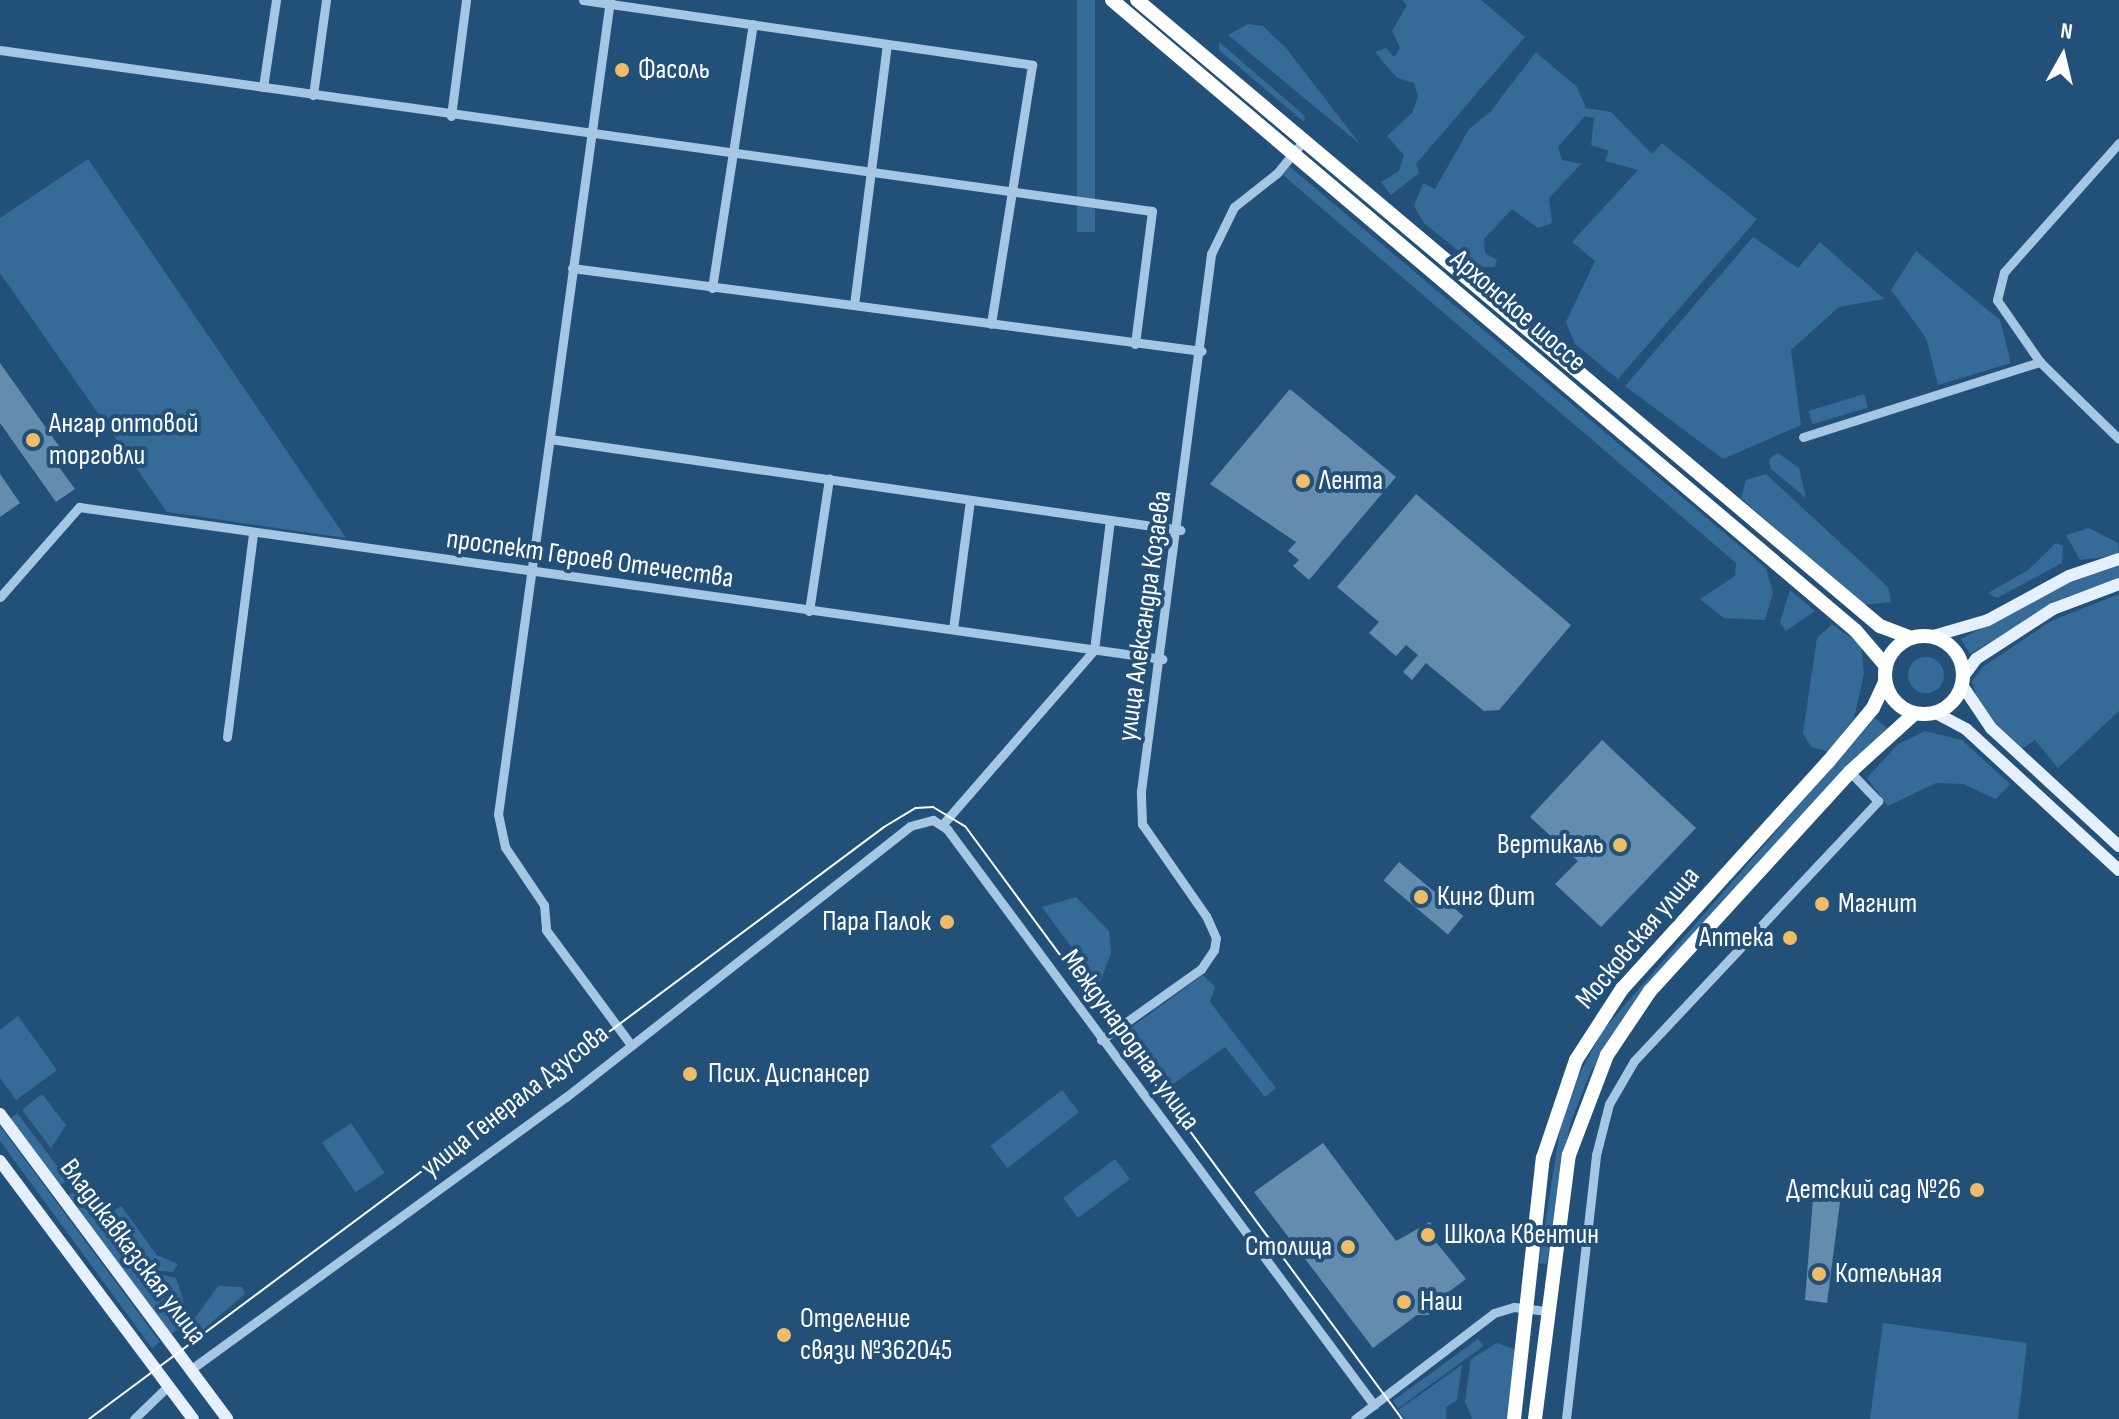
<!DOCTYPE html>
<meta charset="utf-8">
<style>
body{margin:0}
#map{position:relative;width:2119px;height:1419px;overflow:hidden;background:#235079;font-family:"Sofia Sans Condensed",sans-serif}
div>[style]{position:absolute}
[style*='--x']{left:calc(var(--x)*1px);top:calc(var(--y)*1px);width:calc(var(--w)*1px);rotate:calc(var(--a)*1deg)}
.green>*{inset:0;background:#366a97;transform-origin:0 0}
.round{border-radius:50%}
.building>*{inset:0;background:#648caf;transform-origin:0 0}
.minor>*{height:9px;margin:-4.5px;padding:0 4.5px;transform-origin:4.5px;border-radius:4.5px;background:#a5c7e4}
.major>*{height:12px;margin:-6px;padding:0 6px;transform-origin:6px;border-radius:6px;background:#e5f0fc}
.highway>*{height:14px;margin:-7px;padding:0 7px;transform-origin:7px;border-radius:7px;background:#fff}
.highway>.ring{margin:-7px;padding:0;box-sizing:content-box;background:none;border:14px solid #fff;border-radius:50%}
.tram>*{height:2px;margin:-1px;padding:0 1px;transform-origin:1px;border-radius:1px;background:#fff}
.dots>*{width:22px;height:22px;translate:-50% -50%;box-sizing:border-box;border:4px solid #235079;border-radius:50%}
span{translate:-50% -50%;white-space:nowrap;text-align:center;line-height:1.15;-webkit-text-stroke:8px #235079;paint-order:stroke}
.poi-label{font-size:28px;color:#fff}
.left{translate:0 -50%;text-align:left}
.right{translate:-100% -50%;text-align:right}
.street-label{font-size:28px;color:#fff}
.north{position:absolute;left:2023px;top:16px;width:80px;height:80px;-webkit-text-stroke:6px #235079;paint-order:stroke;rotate:8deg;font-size:22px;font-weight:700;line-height:32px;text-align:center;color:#fff}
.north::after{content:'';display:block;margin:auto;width:28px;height:36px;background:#fff;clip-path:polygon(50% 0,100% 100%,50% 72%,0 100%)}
</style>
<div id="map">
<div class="green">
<div style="left:1077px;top:0;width:18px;height:232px"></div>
<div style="clip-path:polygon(1402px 0,1481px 0,1525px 37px,1416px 164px,1419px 173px,1391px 195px,1381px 182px,1399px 171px,1404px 155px,1387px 136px,1412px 113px,1418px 96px,1414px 83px,1397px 78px,1375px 52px,1386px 48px,1394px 57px,1400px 48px,1392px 31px,1407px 5px)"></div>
<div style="clip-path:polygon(1248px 24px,1263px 26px,1286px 48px,1360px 144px,1228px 35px)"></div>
<div style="clip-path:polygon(1219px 42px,1305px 116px,1304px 122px,1219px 50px)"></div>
<div style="clip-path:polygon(1536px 52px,1577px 87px,1586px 108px,1611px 112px,1652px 154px,1662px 143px,1757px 219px,1618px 379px,1575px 344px,1566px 322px,1595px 261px,1572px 242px,1638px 170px,1605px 161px,1609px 151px,1591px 145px,1594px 118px,1585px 116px,1558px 147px,1562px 160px,1581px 164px,1549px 198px,1552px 223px,1538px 228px,1512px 209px,1484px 239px,1485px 253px,1497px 260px,1495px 267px,1478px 267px,1424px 223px,1414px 206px,1423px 183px,1435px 189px,1469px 129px,1490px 112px)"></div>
<div style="clip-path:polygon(88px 159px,346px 538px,167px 512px,0 273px,0 218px)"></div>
<div style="clip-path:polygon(1283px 161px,1766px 568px,1773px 593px,1765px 620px,1724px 618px,1700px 599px,1735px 576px,1736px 563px,1276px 169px)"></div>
<div style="clip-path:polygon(1753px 237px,1798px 268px,1820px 242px,1884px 299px,1839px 307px,1791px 350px,1801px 425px,1723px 459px,1625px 386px)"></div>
<div style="clip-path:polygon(1916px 251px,2000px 320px,2011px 363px,1938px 385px,1926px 338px,1891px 290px)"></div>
<div style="left:1864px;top:394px;width:14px;height:58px;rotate:73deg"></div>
<div style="clip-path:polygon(1778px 453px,1799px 468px,1806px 498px,1771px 469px,1769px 459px)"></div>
<div style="clip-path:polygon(1766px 474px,1888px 587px,1891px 602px,1862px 605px,1741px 498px,1746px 480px)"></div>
<div style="clip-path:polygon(2089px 528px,2118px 543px,2119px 555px,2080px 560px,2066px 535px)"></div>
<div style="clip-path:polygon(2056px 543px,2063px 546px,2062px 563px,1997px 598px,1988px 593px,2028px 570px)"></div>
<div style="clip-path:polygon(2119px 565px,2119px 579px,2064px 598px,1970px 654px,1961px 639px,2076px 577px)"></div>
<div style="clip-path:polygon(1790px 590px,1815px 611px,1786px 631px,1780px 622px)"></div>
<div style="clip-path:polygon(2119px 594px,2119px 711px,2058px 768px,2035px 740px,2021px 749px,1980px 708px,1972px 681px,1984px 666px,2051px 621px)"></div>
<div style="clip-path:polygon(1832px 624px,1861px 645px,1864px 674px,1854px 718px,1829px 752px,1811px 747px,1803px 733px,1817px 638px)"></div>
<div class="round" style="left:1908px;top:657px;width:36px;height:36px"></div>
<div style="clip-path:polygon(1875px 718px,1887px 728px,1643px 994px,1591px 1071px,1570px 1124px,1547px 1264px,1539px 1263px,1560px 1129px,1574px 1084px,1603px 1030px)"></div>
<div style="clip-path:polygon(1925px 731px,1962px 740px,2010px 784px,1996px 799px,1963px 784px,1936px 783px,1888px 806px,1867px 778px,1898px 744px)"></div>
<div style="clip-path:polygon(1076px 897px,1109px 931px,1111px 953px,1099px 985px,1042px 907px)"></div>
<div style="clip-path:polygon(1203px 975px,1215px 987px,1210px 1002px,1276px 1088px,1265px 1097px,1225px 1047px,1166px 1089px,1126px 1031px)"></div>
<div style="clip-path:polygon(18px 1016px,57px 1070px,16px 1100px,0 1078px,0 1030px)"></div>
<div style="left:1062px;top:1090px;width:28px;height:91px;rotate:52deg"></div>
<div style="clip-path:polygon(42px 1094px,66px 1125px,51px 1148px,22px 1110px)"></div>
<div style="left:17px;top:1113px;width:84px;height:10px;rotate:53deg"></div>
<div style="left:351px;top:1123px;width:60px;height:35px;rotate:56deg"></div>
<div style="clip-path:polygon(0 1126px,160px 1342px,152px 1348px,0 1141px)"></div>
<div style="left:1115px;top:1159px;width:25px;height:65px;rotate:53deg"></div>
<div style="clip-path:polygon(76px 1190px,130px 1259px,98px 1213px,108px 1206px,112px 1212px,121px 1206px,157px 1255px,178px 1264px,173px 1272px,138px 1269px,176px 1278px,185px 1306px,180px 1324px,153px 1291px,178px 1329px,169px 1336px,66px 1197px)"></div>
<div style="clip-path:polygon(218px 1286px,242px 1287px,245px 1294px,192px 1339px,187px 1329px)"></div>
<div style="clip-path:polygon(1883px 1323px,2027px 1343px,2018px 1419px,1870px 1419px)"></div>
<div style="left:1478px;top:1339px;width:9px;height:105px;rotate:54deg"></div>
<div style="clip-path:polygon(1497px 1343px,1516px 1350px,1507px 1419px,1472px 1419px,1465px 1401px,1471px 1359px)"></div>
<div style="clip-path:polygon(1462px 1365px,1457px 1400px,1446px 1407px,1446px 1419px,1405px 1419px,1398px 1410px)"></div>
</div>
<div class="building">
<div style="clip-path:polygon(0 363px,66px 456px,56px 463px,75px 489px,56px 502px,0 423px)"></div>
<div style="clip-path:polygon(1290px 389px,1396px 477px,1309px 580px,1293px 566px,1299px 560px,1288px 551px,1296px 542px,1210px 484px)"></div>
<div style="clip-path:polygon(0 474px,20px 503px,0 517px)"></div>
<div style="clip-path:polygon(1416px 494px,1571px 625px,1499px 710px,1484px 711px,1426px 663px,1412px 680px,1403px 672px,1418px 655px,1406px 645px,1396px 656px,1369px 633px,1379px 622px,1337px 587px)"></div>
<div style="clip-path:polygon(1602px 740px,1696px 828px,1601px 927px,1555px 884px,1578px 861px,1530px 817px)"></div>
<div style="left:1399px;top:862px;width:84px;height:24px;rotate:40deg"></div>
<div style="clip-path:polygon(1323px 1143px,1396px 1241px,1430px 1222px,1436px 1232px,1431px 1236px,1466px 1279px,1432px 1304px,1429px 1315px,1417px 1315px,1373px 1348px,1254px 1192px)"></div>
<div style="clip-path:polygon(1813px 1199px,1840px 1202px,1827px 1303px,1805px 1300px)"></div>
</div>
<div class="minor">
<div style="--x:583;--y:0;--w:454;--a:8.2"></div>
<div style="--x:1032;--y:65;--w:262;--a:99"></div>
<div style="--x:610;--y:0;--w:822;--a:97.83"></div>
<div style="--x:498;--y:814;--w:34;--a:78"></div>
<div style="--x:505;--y:847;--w:70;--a:56.1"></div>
<div style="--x:544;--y:905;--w:25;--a:85"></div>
<div style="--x:546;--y:930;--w:139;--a:53.5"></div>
<div style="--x:0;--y:50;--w:1163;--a:7.96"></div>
<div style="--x:1152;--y:211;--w:134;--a:97.3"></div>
<div style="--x:263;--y:87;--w:88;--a:-81.5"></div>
<div style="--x:313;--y:95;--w:96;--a:-82.2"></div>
<div style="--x:451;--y:116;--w:117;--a:-82.6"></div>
<div style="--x:2119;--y:143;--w:173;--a:131.7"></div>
<div style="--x:2004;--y:272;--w:29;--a:104"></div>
<div style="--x:1997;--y:300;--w:75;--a:55.3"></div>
<div style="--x:2040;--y:362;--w:110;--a:44.3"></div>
<div style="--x:572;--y:268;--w:635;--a:7.51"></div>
<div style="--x:712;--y:288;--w:267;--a:-81.2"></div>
<div style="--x:854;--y:305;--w:263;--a:-82.8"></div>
<div style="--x:1803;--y:437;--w:249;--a:-17.6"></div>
<div style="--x:550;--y:439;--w:637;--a:8.22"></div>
<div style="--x:0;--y:597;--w:120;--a:-48.7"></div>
<div style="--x:79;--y:507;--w:1094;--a:7.99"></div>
<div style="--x:809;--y:611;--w:134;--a:-81.4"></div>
<div style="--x:953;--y:629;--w:130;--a:-82.5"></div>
<div style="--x:227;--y:737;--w:206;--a:-82.7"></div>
<div style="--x:942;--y:825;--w:232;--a:-49"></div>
<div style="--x:1094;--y:650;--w:131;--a:-83"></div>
<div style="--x:1101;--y:1040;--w:123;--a:-35.4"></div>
<div style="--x:1201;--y:969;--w:23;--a:-56"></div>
<div style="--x:1214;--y:950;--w:12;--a:-81"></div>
<div style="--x:1216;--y:938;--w:24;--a:-114"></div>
<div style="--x:1206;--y:916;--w:112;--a:-124.8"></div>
<div style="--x:1142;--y:824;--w:33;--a:-92"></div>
<div style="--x:1141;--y:791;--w:542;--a:-82.57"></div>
<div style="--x:1211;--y:254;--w:52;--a:-63.9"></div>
<div style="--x:1234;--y:207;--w:55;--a:-38.3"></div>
<div style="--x:1277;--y:173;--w:44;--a:-50.5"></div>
<div style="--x:190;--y:1370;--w:465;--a:-36"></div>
<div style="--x:566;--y:1097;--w:438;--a:-38.2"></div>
<div style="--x:910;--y:826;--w:24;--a:-15"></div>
<div style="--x:933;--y:820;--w:17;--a:33"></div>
<div style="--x:947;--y:829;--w:717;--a:53.45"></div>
<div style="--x:134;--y:1419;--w:47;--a:-44.1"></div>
<div style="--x:1355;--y:1419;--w:175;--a:-37.3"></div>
<div style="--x:1494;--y:1313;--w:21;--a:-17"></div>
<div style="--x:1514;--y:1307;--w:34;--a:7"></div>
<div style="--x:1566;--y:1419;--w:266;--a:-83.5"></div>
<div style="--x:1596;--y:1155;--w:53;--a:-75.7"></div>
<div style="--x:1609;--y:1104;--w:50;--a:-59.8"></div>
<div style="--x:1634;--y:1061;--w:357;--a:-46.8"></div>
<div style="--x:1878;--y:801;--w:40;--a:-134"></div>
</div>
<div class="major">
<div style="--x:1930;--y:637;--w:60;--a:-16.3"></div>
<div style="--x:1988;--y:620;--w:92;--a:-28.5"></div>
<div style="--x:2069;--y:576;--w:53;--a:-18.8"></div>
<div style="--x:1963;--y:677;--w:22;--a:-54"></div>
<div style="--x:1976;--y:659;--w:92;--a:-33"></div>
<div style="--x:2053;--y:609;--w:71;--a:-20.7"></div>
<div style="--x:1962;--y:685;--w:52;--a:56"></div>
<div style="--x:1991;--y:728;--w:174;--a:42.7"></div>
<div style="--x:1936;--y:713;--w:34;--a:28"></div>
<div style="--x:1966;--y:729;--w:208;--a:42.7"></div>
<div style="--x:0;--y:1114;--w:380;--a:53.3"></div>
<div style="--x:0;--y:1161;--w:322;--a:53.2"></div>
</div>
<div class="highway">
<div style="--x:1112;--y:0;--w:976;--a:40.3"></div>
<div style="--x:1856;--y:631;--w:45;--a:49.5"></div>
<div style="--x:1137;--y:0;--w:972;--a:40.12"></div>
<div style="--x:1880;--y:626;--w:33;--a:21"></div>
<div class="ring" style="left:1885px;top:636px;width:64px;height:64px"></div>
<div style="--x:1514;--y:1419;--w:263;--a:-83.7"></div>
<div style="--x:1543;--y:1158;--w:103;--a:-71.4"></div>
<div style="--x:1576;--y:1060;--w:85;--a:-57.1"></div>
<div style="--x:1622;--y:989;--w:307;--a:-47.8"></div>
<div style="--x:1828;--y:762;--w:70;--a:-50.2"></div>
<div style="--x:1873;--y:708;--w:29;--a:-65"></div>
<div style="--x:1535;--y:1419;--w:266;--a:-82.7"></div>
<div style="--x:1569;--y:1155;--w:107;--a:-69.2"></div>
<div style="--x:1607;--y:1055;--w:77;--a:-56.1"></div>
<div style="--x:1650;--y:991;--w:297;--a:-47.6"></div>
<div style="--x:1850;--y:772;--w:86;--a:-42.2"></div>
</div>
<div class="tram">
<div style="--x:89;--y:1419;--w:991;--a:-36.67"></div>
<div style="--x:884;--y:827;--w:37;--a:-31"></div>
<div style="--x:916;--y:808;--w:17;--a:-3"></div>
<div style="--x:933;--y:807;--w:37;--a:31"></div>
<div style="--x:965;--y:826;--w:737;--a:53.61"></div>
</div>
<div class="dots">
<div style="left:622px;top:70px;background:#efbc68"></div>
<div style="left:33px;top:440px;background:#efbc68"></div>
<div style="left:1303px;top:481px;background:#efbc68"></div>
<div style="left:1620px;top:845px;background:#efbc68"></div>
<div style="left:1421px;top:897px;background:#efbc68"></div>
<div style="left:1822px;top:904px;background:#efbc68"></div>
<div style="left:947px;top:922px;background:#efbc68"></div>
<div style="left:1790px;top:938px;background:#efbc68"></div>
<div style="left:690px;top:1074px;background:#efbc68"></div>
<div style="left:1977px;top:1190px;background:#efbc68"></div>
<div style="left:1428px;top:1235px;background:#efbc68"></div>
<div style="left:1348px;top:1247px;background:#efbc68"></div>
<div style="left:1819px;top:1274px;background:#efbc68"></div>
<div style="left:1404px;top:1302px;background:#efbc68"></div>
<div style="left:784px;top:1335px;background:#efbc68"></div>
</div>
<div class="poi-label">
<span class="left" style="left:638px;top:70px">Фасоль</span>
<span class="left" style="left:49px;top:440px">Ангар оптовой<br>торговли</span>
<span class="left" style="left:1319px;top:481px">Лента</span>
<span class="right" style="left:1604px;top:845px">Вертикаль</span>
<span class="left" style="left:1437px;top:897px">Кинг Фит</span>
<span class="left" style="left:1838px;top:904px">Магнит</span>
<span class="right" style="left:931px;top:922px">Пара Палок</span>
<span class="right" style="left:1774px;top:938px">Аптека</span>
<span class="left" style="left:708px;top:1074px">Псих. Диспансер</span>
<span class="right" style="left:1961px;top:1190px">Детский сад №26</span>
<span class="left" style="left:1444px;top:1235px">Школа Квентин</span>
<span class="right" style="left:1332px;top:1247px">Столица</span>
<span class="left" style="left:1835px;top:1274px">Котельная</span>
<span class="left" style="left:1420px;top:1302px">Наш</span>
<span class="left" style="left:800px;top:1335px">Отделение<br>связи №362045</span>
</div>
<div class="street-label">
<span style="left:1518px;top:311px;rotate:41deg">Архонское шоссе</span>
<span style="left:590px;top:559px;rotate:8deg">проспект Героев Отечества</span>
<span style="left:1145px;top:616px;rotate:-82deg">улица Александра Козаева</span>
<span style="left:1638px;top:938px;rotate:-50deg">Московская улица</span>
<span style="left:1130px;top:1040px;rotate:54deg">Международная улица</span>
<span style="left:515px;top:1101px;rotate:-38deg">улица Генерала Дзусова</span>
<span style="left:133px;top:1252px;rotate:53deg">Владикавказская улица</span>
</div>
<div class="north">N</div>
</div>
